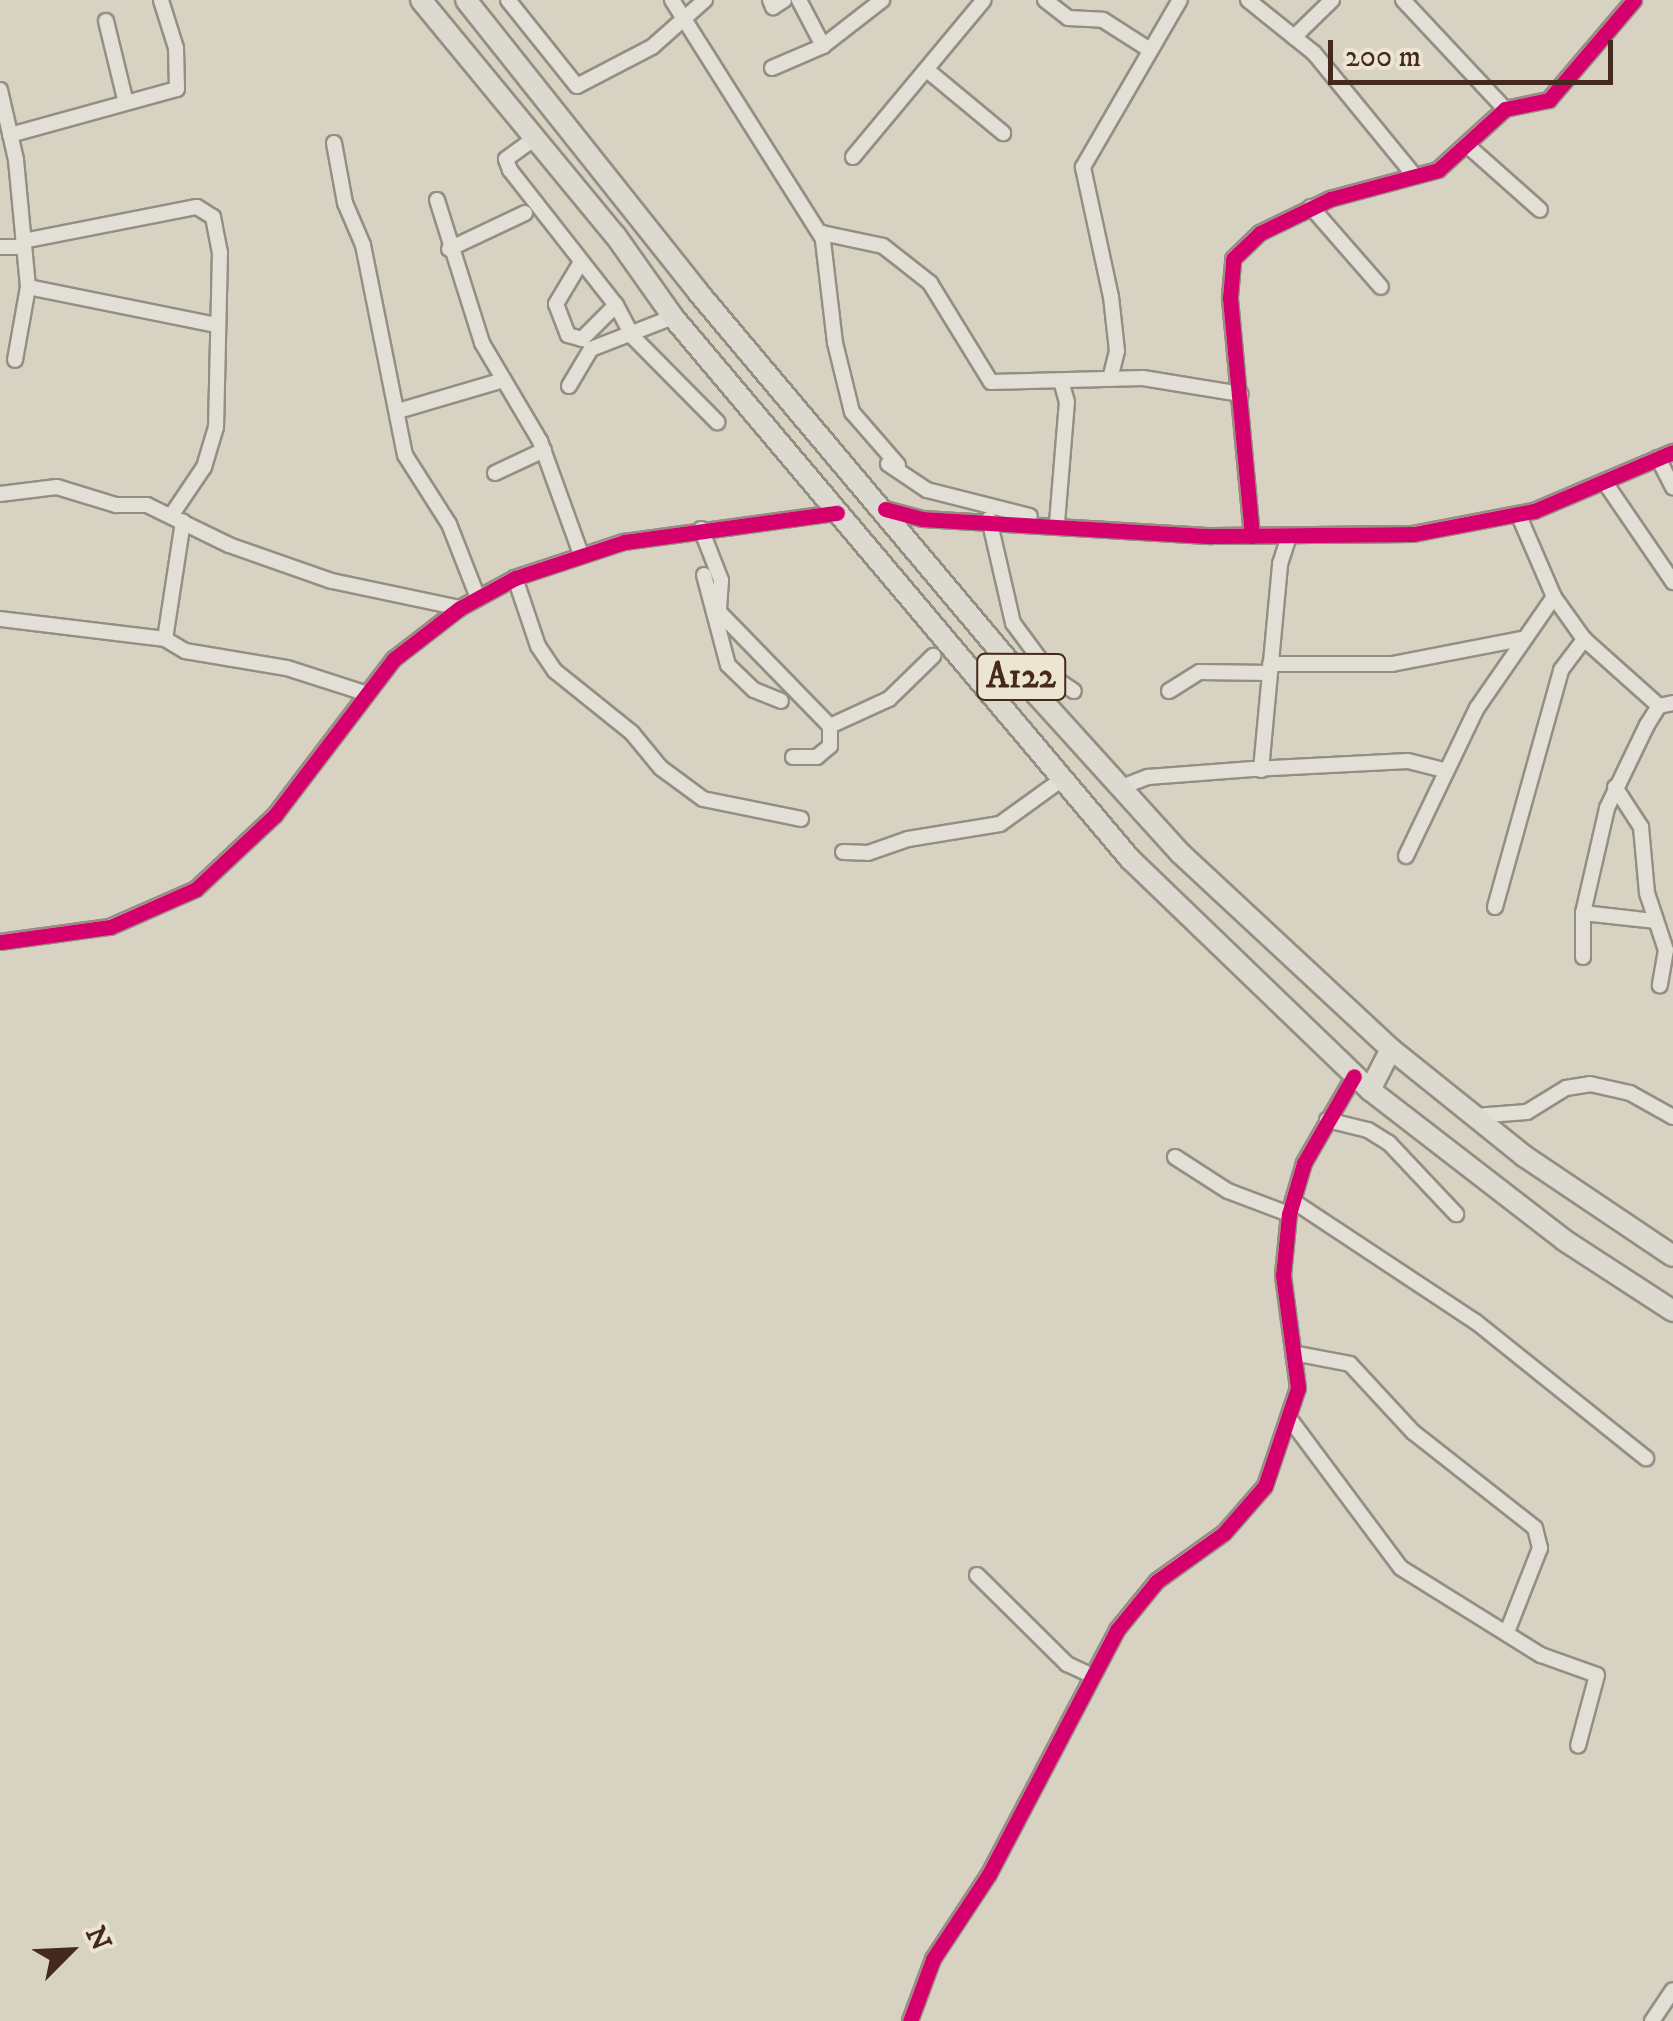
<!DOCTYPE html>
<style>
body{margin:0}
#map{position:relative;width:1673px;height:2021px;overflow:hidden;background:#d7d2c2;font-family:"IM FELL DW Pica",serif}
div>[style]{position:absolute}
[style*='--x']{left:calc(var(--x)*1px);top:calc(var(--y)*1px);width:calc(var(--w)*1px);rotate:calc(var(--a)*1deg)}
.roads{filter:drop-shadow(2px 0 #948e83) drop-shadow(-2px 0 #948e83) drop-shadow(0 2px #948e83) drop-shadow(0 -2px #948e83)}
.minor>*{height:14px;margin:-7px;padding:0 7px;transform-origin:7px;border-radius:7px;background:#e1dfd6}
.highway>*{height:20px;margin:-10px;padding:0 10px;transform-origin:10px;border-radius:10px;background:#dcd9d0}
.cycleway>*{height:15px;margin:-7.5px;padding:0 7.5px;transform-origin:7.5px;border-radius:7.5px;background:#d6006c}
span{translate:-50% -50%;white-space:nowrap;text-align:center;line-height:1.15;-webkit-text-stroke:8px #ebe5d2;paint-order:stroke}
.shield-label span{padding:2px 8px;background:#ebe5d2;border:2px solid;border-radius:8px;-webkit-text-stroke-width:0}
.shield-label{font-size:35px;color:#442a1c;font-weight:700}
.north{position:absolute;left:20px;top:1901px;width:100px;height:100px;-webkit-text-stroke:8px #ebe5d2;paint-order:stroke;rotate:66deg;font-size:28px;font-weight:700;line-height:40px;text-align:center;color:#442a1c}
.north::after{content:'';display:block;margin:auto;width:35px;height:45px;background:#442a1c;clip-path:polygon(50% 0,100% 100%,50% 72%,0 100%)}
.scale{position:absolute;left:1328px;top:40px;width:285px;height:45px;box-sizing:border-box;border:5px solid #442a1c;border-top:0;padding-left:12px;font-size:30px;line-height:35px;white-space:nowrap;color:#442a1c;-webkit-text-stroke:8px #ebe5d2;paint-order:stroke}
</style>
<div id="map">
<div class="roads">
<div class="minor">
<div style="--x:508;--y:0;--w:110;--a:51.3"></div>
<div style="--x:577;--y:86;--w:85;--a:-27.5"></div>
<div style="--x:652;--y:47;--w:71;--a:-41.6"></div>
<div style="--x:672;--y:0;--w:283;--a:57.7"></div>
<div style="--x:770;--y:0;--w:8;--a:67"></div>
<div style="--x:773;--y:7;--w:13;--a:-32"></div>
<div style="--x:799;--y:0;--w:52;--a:62.4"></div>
<div style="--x:1045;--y:0;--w:29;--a:38"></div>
<div style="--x:1068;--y:18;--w:35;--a:3"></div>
<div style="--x:1103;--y:20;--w:56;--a:32.6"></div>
<div style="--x:1248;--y:0;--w:85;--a:38.8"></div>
<div style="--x:1314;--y:53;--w:158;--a:50.7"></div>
<div style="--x:1403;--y:0;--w:149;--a:46.9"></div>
<div style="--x:106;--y:21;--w:80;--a:76.3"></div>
<div style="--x:1294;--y:37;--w:53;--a:-44.2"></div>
<div style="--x:772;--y:68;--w:56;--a:-23.3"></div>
<div style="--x:823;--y:46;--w:75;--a:-37.9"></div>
<div style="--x:927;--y:70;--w:99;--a:39.7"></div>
<div style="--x:0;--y:90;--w:72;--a:77.1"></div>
<div style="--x:16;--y:160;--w:128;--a:84.6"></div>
<div style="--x:28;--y:287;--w:74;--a:100.1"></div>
<div style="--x:10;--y:135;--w:173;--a:-15.4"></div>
<div style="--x:177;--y:89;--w:41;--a:-91.4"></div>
<div style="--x:176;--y:48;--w:50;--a:-107.4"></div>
<div style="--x:535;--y:138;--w:36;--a:144"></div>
<div style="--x:506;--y:159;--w:12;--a:70"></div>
<div style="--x:510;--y:170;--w:172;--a:51.9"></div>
<div style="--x:616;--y:305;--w:36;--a:62"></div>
<div style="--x:633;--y:337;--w:120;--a:45.3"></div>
<div style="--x:334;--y:143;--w:61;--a:79.6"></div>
<div style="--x:345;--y:203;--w:46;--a:66.8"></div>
<div style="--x:363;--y:245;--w:214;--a:78.7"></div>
<div style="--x:405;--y:455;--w:82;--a:57.5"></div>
<div style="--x:449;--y:524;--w:79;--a:68.6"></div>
<div style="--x:1468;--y:146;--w:96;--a:41.6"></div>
<div style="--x:853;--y:157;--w:204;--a:-50.2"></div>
<div style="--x:437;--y:200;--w:150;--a:72.5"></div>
<div style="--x:482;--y:343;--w:114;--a:59.4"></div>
<div style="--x:540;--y:441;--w:120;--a:70.1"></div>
<div style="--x:1311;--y:207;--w:106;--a:48.8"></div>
<div style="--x:23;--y:241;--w:177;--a:-11.1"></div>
<div style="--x:197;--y:207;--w:19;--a:32"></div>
<div style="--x:213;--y:217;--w:36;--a:79"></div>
<div style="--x:220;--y:252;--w:175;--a:91.3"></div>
<div style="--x:216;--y:427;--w:42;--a:106.7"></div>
<div style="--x:204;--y:467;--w:59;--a:124"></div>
<div style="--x:0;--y:247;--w:23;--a:0"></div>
<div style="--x:449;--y:249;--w:84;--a:-25.3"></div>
<div style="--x:581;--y:262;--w:49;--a:120.8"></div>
<div style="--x:556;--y:304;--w:33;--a:69"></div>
<div style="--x:568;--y:335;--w:15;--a:16"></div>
<div style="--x:582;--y:339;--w:48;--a:-45"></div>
<div style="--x:28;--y:287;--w:192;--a:11.4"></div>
<div style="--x:1110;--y:379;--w:29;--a:-76"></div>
<div style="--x:1117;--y:351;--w:54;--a:-96.3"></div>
<div style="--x:1111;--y:297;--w:133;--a:-102.2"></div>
<div style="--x:1083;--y:167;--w:193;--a:-59.9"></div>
<div style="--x:569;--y:386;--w:43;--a:-59.3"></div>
<div style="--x:591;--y:349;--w:88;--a:-21.3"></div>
<div style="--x:398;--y:411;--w:109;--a:-16.4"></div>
<div style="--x:1658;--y:458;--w:33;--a:63"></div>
<div style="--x:888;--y:464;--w:47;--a:33.7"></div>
<div style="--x:927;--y:490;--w:106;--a:14.2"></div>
<div style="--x:898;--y:465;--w:70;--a:-131"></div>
<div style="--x:852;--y:412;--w:71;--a:-103.8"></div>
<div style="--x:835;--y:343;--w:111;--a:-96.7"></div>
<div style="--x:822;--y:233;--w:62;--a:12"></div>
<div style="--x:883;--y:246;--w:60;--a:38.2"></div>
<div style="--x:930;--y:283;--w:116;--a:58.4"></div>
<div style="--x:991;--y:382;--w:152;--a:-1.5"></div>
<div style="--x:1143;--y:378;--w:99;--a:9.3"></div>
<div style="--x:495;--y:473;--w:54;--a:-25.1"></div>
<div style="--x:1606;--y:484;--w:119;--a:55.6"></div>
<div style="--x:0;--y:494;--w:57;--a:-7"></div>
<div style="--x:57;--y:487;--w:62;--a:17"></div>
<div style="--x:116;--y:505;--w:31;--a:0"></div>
<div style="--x:147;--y:505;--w:91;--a:26"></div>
<div style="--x:229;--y:545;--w:109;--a:19.3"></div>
<div style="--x:332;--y:581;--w:131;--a:11.9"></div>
<div style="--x:885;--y:509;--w:39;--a:15"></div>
<div style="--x:923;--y:519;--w:289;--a:3.4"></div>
<div style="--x:1212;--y:536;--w:201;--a:-0.6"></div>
<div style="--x:1413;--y:534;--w:123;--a:-10.8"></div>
<div style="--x:1534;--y:511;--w:151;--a:-23"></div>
<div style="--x:1519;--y:516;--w:88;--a:66.6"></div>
<div style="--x:1554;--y:597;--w:52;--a:54.5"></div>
<div style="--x:1584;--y:639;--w:101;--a:41.8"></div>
<div style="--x:989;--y:519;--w:107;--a:77"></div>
<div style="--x:1013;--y:623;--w:67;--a:53.5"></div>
<div style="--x:1053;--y:677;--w:25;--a:34"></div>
<div style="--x:1057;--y:523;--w:121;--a:-85.3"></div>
<div style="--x:1067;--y:402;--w:19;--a:-106"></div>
<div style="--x:701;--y:529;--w:55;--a:68.6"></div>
<div style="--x:721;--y:580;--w:32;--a:94"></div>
<div style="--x:719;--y:612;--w:159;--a:45.8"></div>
<div style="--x:830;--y:726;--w:20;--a:90"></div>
<div style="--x:830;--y:746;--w:17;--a:140"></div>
<div style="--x:817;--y:757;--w:24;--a:180"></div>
<div style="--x:1252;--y:536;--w:240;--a:-95.3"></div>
<div style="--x:1230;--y:297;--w:38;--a:-85"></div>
<div style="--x:1233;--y:259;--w:37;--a:-44"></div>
<div style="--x:1260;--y:233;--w:78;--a:-25.9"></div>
<div style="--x:1330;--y:199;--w:112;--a:-15"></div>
<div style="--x:1438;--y:170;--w:91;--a:-42.3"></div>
<div style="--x:1505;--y:109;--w:45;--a:-11.6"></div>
<div style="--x:1549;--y:100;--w:131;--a:-49.6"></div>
<div style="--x:704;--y:575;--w:93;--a:75.1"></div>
<div style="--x:728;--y:665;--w:36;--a:44"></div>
<div style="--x:754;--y:690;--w:29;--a:22"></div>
<div style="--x:515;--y:578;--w:72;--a:71.3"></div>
<div style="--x:538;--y:646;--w:30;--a:56"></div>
<div style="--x:555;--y:671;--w:99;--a:38.8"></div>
<div style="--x:632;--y:733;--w:45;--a:50.4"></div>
<div style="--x:661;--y:768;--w:52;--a:36.4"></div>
<div style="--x:703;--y:799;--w:100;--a:11.5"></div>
<div style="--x:0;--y:619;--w:166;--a:6.9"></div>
<div style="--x:165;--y:639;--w:119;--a:-81.3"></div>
<div style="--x:165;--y:639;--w:23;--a:31"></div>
<div style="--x:185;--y:651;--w:103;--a:9.5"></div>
<div style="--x:287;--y:668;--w:82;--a:17.8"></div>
<div style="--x:1270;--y:664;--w:122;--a:0"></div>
<div style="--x:1392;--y:664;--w:131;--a:-11"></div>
<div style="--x:1169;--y:691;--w:36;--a:-32"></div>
<div style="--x:1200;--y:672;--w:70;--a:0.8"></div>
<div style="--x:830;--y:726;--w:65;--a:-24.6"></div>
<div style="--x:889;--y:699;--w:62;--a:-44.3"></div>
<div style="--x:1261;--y:770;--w:207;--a:-84.7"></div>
<div style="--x:1280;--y:564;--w:29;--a:-72"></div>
<div style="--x:1615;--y:787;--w:48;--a:57"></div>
<div style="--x:1641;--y:827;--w:66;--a:84.8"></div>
<div style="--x:1647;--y:893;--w:60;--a:71.6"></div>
<div style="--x:1666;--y:950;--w:36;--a:100"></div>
<div style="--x:1119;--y:788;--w:31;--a:-21"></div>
<div style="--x:1148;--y:777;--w:105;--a:-4.4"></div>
<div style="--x:1253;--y:769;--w:155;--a:-3"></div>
<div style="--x:1408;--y:761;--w:36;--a:14"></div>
<div style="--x:843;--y:852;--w:25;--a:2"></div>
<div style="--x:868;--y:853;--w:42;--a:-19.3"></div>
<div style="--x:908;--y:839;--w:93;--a:-9.3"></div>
<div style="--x:1000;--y:824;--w:75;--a:-35.8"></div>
<div style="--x:1406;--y:856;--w:164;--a:-64.4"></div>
<div style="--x:1477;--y:708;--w:135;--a:-55.3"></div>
<div style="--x:1495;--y:907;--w:246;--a:-74.4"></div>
<div style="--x:1561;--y:670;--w:39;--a:-53"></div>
<div style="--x:1583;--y:913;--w:71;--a:6.4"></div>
<div style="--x:0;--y:942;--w:111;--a:-7.8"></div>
<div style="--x:110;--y:927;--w:94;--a:-23.8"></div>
<div style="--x:196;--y:889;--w:108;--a:-43.1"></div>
<div style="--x:275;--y:815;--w:196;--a:-52.7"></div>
<div style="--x:394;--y:659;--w:83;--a:-37.7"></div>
<div style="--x:460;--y:608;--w:63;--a:-28.6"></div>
<div style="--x:515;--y:578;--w:115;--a:-18.3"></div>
<div style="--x:624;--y:542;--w:215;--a:-7.8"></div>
<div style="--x:1583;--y:957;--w:44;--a:-90"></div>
<div style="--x:1583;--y:913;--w:108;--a:-77.1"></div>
<div style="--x:1607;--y:808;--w:92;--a:-64.3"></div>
<div style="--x:1647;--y:725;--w:22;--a:-58"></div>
<div style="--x:1659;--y:706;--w:14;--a:-12"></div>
<div style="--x:1475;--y:1116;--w:52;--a:-4.4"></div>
<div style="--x:1527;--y:1112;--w:46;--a:-31.6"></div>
<div style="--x:1566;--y:1088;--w:24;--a:-9"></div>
<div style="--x:1590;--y:1084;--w:41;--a:12.7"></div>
<div style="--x:1630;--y:1093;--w:49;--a:29.2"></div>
<div style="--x:1327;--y:1120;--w:42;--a:13.7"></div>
<div style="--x:1368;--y:1130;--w:25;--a:32"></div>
<div style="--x:1389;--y:1143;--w:98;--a:46.7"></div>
<div style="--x:1175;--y:1157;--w:63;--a:32.7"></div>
<div style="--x:1228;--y:1191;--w:65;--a:20.7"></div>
<div style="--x:1293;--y:1201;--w:219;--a:33.5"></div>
<div style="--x:1476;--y:1322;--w:218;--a:38.7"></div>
<div style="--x:1293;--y:1353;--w:58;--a:10.9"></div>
<div style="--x:1350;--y:1364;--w:93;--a:47.2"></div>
<div style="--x:1413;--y:1432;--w:155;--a:38.2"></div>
<div style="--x:1535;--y:1528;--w:21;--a:76"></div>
<div style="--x:1540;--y:1548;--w:90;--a:111.4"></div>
<div style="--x:1292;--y:1422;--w:182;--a:53.3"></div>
<div style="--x:1401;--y:1568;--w:165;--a:31.9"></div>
<div style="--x:1541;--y:1655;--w:59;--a:19.7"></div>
<div style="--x:1597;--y:1675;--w:73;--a:105"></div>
<div style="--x:977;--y:1575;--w:127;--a:44.7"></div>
<div style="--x:1067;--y:1664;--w:26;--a:25"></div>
<div style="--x:910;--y:2021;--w:66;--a:-69.6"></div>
<div style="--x:933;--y:1959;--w:102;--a:-56.6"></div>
<div style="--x:989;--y:1874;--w:276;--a:-62.3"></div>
<div style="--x:1117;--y:1630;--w:63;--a:-50.8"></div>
<div style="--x:1157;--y:1581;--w:82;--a:-35.6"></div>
<div style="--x:1224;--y:1533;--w:62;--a:-48.9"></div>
<div style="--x:1265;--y:1486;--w:103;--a:-71.4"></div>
<div style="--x:1298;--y:1388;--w:114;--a:-97.6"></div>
<div style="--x:1283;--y:1275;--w:61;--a:-84.4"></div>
<div style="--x:1289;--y:1214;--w:53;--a:-73.6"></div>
<div style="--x:1304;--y:1163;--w:100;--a:-60.1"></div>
<div style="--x:1652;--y:2021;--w:37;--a:-56"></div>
</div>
<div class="highway">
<div style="--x:421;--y:0;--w:305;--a:50.5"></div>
<div style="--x:615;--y:235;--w:100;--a:54.7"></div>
<div style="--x:673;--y:317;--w:709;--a:49.86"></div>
<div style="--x:1130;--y:859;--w:333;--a:43.9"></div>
<div style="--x:1370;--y:1090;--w:245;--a:37.7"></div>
<div style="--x:1564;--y:1240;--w:130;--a:33.1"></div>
<div style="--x:466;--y:0;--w:373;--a:51.5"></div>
<div style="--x:698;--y:292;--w:525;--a:49.94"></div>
<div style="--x:1036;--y:694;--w:215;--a:47.8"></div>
<div style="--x:1180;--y:853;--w:288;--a:42.9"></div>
<div style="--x:1391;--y:1049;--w:171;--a:38.8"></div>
<div style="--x:1524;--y:1156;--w:179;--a:33.9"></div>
<div style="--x:1370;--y:1090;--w:46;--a:-62.9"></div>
</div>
</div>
<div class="cycleway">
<div style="--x:885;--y:509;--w:39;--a:15"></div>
<div style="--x:923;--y:519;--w:289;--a:3.4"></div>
<div style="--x:1212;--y:536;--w:201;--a:-0.6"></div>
<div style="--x:1413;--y:534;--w:123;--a:-10.8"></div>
<div style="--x:1534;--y:511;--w:151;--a:-23"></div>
<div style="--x:1252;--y:536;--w:240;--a:-95.3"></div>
<div style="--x:1230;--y:297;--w:38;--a:-85"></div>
<div style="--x:1233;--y:259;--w:37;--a:-44"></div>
<div style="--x:1260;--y:233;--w:78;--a:-25.9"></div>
<div style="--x:1330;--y:199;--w:112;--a:-15"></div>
<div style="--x:1438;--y:170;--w:91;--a:-42.3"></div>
<div style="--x:1505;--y:109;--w:45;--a:-11.6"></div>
<div style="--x:1549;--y:100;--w:131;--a:-49.6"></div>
<div style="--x:0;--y:942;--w:111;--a:-7.8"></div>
<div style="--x:110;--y:927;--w:94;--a:-23.8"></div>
<div style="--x:196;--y:889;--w:108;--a:-43.1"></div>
<div style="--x:275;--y:815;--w:196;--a:-52.7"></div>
<div style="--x:394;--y:659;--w:83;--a:-37.7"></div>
<div style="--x:460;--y:608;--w:63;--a:-28.6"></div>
<div style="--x:515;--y:578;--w:115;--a:-18.3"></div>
<div style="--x:624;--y:542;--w:215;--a:-7.8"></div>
<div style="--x:910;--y:2021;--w:66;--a:-69.6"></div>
<div style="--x:933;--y:1959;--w:102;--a:-56.6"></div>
<div style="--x:989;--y:1874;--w:276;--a:-62.3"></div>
<div style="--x:1117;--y:1630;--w:63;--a:-50.8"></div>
<div style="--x:1157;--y:1581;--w:82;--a:-35.6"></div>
<div style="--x:1224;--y:1533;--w:62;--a:-48.9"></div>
<div style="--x:1265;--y:1486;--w:103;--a:-71.4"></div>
<div style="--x:1298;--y:1388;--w:114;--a:-97.6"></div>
<div style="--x:1283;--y:1275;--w:61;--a:-84.4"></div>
<div style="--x:1289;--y:1214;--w:53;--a:-73.6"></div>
<div style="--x:1304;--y:1163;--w:100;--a:-60.1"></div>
</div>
<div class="shield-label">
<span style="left:1021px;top:677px">A122</span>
</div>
<div class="north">N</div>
<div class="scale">200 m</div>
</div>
